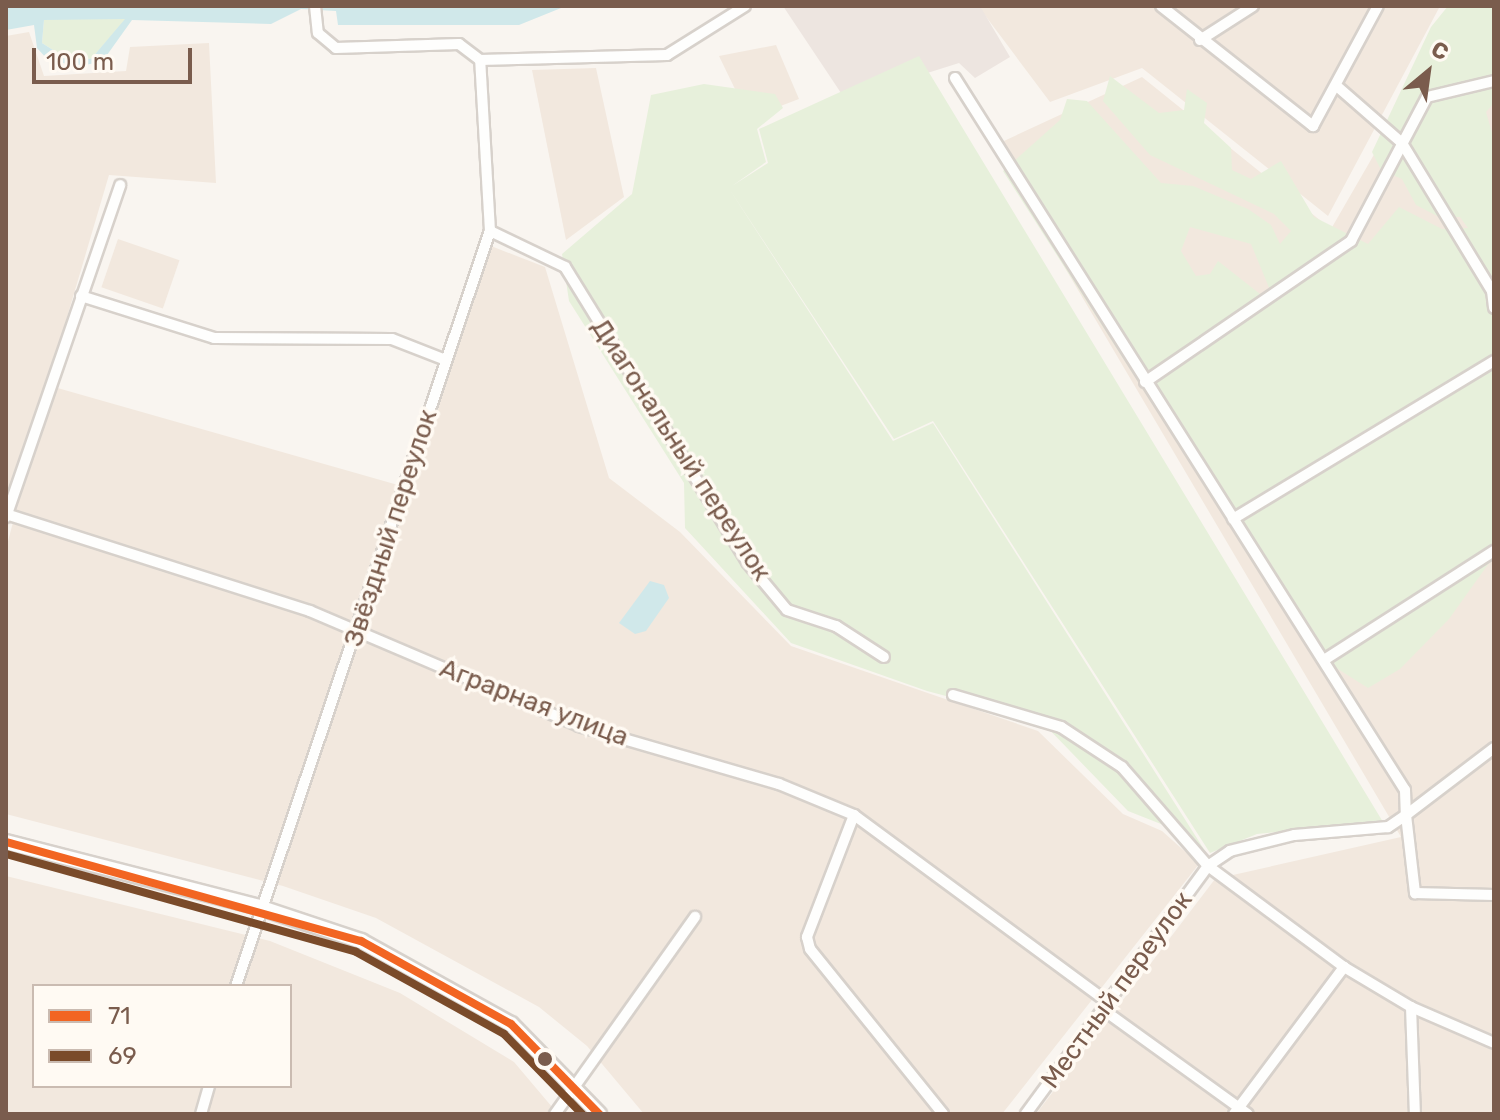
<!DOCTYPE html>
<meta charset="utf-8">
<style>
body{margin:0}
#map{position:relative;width:1500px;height:1120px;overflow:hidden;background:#f9f5f0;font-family:Rubik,sans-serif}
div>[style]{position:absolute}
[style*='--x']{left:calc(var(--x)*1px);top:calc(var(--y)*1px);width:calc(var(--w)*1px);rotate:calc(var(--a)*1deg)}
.residential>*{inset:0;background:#f2e8de;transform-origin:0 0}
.industrial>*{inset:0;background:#ede5e0}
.green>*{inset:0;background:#e7f0db}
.water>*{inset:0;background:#d0e8ea}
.roads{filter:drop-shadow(2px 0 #d7d1cb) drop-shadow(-2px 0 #d7d1cb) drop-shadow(0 2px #d7d1cb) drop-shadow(0 -2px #d7d1cb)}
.street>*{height:10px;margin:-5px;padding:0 5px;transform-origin:5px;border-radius:5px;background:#fefefd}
.secondary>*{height:14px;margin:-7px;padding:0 7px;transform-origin:7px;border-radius:7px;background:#fefefd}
.bus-1>*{height:8px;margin:-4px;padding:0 4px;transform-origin:4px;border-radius:4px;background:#f26522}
.bus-2>*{height:8px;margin:-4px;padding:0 4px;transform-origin:4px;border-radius:4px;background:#7a4b2a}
.dots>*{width:22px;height:22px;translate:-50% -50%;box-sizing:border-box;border:4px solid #fffaf3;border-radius:50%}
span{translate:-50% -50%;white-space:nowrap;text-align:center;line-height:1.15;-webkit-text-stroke:7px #fffaf3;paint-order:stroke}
.street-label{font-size:26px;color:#7a5c4d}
.frame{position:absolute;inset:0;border:8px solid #7a5c4d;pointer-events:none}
.legend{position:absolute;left:32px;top:984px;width:260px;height:104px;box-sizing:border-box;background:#fffaf3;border:2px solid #cabbb1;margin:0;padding:10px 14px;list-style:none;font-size:24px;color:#7a5c4d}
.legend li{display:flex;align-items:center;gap:16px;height:40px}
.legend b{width:40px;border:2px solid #cabbb1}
.north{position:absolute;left:1388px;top:32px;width:80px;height:80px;-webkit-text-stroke:6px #fffaf3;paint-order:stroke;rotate:29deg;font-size:22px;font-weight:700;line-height:32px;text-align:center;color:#7a5c4d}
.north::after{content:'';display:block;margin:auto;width:28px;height:36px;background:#7a5c4d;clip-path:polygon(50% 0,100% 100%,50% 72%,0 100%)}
.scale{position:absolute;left:32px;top:48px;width:160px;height:36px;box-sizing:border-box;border:4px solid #7a5c4d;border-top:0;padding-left:10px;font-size:24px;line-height:28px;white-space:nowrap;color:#7a5c4d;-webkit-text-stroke:6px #fffaf3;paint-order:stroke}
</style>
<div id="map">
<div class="residential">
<div style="clip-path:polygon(978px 6px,1438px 6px,1439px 8px,1328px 216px,1142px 68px,1050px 102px)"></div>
<div style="clip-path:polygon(1494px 6px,1494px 1114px,1036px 1114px,1215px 879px,1401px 837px,993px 146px,1142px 77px,1331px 229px,1458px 9px)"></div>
<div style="clip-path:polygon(29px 32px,44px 76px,126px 71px,130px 47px,209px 43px,216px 183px,109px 175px,47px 385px,412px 489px,491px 246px,545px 267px,609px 478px,680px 532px,791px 646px,1038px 731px,1123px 814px,1162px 831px,1199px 864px,1002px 1114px,644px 1114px,587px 1046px,539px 1007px,376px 918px,283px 886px,6px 814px,6px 549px,17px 507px,6px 504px,6px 36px)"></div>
<div style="clip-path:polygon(776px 45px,799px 99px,749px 118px,719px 56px)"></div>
<div style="clip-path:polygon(596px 68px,624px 197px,566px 240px,532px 70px)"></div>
<div style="left:118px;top:239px;width:65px;height:51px;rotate:19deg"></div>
<div style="clip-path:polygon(evenodd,6px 876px,270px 941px,400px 993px,514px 1062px,558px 1114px,6px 1114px,6px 876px,34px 986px,290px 986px,290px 1086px,34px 1086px,34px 986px)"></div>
</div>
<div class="industrial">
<div style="clip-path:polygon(783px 6px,980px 6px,1010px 57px,975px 78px,959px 63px,845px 99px)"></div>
</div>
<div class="green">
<div style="clip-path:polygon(evenodd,1448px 6px,1494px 6px,1494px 103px,1486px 112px,1494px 140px,1494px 556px,1449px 619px,1400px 669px,1368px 688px,1311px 652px,1003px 171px,1060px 120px,1067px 99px,1087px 101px,1161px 183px,1193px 186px,1248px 209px,1271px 225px,1280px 244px,1291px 231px,1274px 214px,1150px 155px,1103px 101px,1110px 76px,1159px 113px,1184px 110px,1187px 89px,1207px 103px,1204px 123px,1231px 148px,1232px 170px,1251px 179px,1281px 161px,1314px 217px,1368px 244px,1399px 207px,1442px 229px,1468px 228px,1460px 217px,1439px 217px,1416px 205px,1402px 179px,1381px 170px,1372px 152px,1431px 27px,1448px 6px,1190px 227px,1251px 244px,1270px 290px,1260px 294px,1218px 261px,1210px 274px,1196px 276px,1181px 251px,1190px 227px)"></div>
<div style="clip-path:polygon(59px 18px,114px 17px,126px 19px,91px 59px,64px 57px,42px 43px,44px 20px)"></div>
<div style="clip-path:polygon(919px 56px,1383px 822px,1257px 834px,1210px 853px,933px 421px,894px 439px,728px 187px,893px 441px,933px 423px,1207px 854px,1185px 850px,1166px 826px,1128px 811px,1041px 721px,927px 691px,791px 643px,685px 528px,684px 483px,569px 301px,562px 254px,632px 194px,651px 95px,704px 84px,775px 94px,783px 108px,757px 129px,766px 162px,732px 186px,768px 163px,759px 129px)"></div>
</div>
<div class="water">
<div style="clip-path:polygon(evenodd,6px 6px,566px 6px,519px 25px,338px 25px,336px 11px,301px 9px,271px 24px,132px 20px,102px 62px,78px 66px,48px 60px,37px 48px,34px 25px,6px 30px,6px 6px,125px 19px,91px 59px,64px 57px,42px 43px,44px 20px,125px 19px)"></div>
<div style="clip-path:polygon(650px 581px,664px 585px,669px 598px,646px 631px,635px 634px,619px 623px)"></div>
</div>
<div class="roads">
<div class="street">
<div style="--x:315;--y:6;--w:27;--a:84"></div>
<div style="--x:318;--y:33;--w:23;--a:40"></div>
<div style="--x:336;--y:48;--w:123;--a:-1.9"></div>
<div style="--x:459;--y:44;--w:26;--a:37"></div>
<div style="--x:1161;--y:6;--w:194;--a:38.3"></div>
<div style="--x:1313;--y:126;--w:136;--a:-61.6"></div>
<div style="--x:1200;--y:40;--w:63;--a:-32.7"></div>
<div style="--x:480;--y:60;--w:187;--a:-1.5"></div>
<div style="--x:667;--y:55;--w:92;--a:-32.1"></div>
<div style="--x:955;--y:78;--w:842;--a:57.71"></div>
<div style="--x:1405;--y:790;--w:25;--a:88"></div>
<div style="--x:1406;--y:815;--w:22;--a:146"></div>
<div style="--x:1388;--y:827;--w:94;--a:175.1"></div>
<div style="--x:1294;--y:835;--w:66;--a:166"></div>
<div style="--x:1230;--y:851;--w:27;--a:146"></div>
<div style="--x:1208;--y:866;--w:308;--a:126.3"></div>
<div style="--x:1339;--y:88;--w:84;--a:41.1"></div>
<div style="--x:1402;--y:143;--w:173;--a:58.7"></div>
<div style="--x:1492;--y:291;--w:17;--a:83"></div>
<div style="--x:490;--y:231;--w:83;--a:25.6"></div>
<div style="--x:565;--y:267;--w:347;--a:58.3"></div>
<div style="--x:747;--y:562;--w:62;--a:50.2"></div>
<div style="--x:787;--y:610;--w:52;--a:18.1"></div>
<div style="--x:836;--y:626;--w:57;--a:32.9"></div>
<div style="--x:81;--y:296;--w:139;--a:17.5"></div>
<div style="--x:214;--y:338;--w:178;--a:0.3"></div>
<div style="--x:392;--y:339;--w:58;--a:21.3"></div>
<div style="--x:1145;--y:382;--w:250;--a:-34.4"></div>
<div style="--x:1351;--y:241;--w:163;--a:-62.2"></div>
<div style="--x:1427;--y:97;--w:69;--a:-13.4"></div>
<div style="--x:6;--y:514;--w:319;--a:17.7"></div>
<div style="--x:310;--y:611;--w:293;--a:23.1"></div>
<div style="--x:579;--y:726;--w:208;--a:16.2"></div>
<div style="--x:779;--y:784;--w:81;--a:22.5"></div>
<div style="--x:854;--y:815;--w:318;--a:36.4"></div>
<div style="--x:6;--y:517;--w:351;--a:-71"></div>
<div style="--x:1233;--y:519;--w:305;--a:-31.2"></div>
<div style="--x:1324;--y:660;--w:202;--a:-32.7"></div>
<div style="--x:953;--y:695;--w:113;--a:16.5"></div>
<div style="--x:1061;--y:727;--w:73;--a:33.3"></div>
<div style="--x:1122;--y:767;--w:131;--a:49"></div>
<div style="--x:1208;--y:866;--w:169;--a:36.6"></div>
<div style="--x:1344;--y:967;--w:78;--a:30.8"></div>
<div style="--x:1411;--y:1007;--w:90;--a:23.4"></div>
<div style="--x:1494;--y:748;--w:111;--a:142.7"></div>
<div style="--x:1406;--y:815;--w:79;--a:83.4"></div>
<div style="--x:1415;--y:893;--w:79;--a:1.5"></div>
<div style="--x:854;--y:815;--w:131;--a:111.1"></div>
<div style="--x:807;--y:937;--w:12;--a:76"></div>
<div style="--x:810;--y:949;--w:212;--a:51.1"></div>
<div style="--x:236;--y:986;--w:797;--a:-71.41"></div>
<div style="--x:490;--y:231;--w:171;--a:-93.3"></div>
<div style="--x:1411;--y:1007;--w:107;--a:87.9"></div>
<div style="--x:1105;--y:1011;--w:176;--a:35.8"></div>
<div style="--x:201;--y:1114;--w:29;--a:-74"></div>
<div style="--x:555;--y:1114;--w:242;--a:-54.6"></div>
<div style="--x:1234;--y:1114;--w:184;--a:-53.2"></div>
</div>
<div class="secondary">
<div style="--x:6;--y:842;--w:261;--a:14.4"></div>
<div style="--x:259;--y:907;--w:108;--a:18.4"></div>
<div style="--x:361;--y:941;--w:171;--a:29"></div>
<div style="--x:511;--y:1024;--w:126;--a:45.6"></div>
</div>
</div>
<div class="bus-1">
<div style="--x:6;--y:842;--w:369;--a:15.6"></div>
<div style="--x:361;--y:941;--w:171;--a:29"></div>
<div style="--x:511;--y:1024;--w:126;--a:45.6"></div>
</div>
<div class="bus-2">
<div style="--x:6;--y:854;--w:363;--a:15.6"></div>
<div style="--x:356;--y:952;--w:169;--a:29"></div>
<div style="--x:504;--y:1034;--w:112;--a:45.7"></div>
</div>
<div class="dots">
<div style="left:545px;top:1059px;background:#7a5c4d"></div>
</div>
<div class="street-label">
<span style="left:681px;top:450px;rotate:57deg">Диагональный переулок</span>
<span style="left:391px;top:528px;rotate:-72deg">Звёздный переулок</span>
<span style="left:534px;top:703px;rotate:21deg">Аграрная улица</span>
<span style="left:1117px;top:990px;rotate:-54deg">Местный переулок</span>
</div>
<div class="frame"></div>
<ul class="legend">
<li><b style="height:10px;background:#f26522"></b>71</li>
<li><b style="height:10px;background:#7a4b2a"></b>69</li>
</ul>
<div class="north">С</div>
<div class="scale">100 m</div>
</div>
